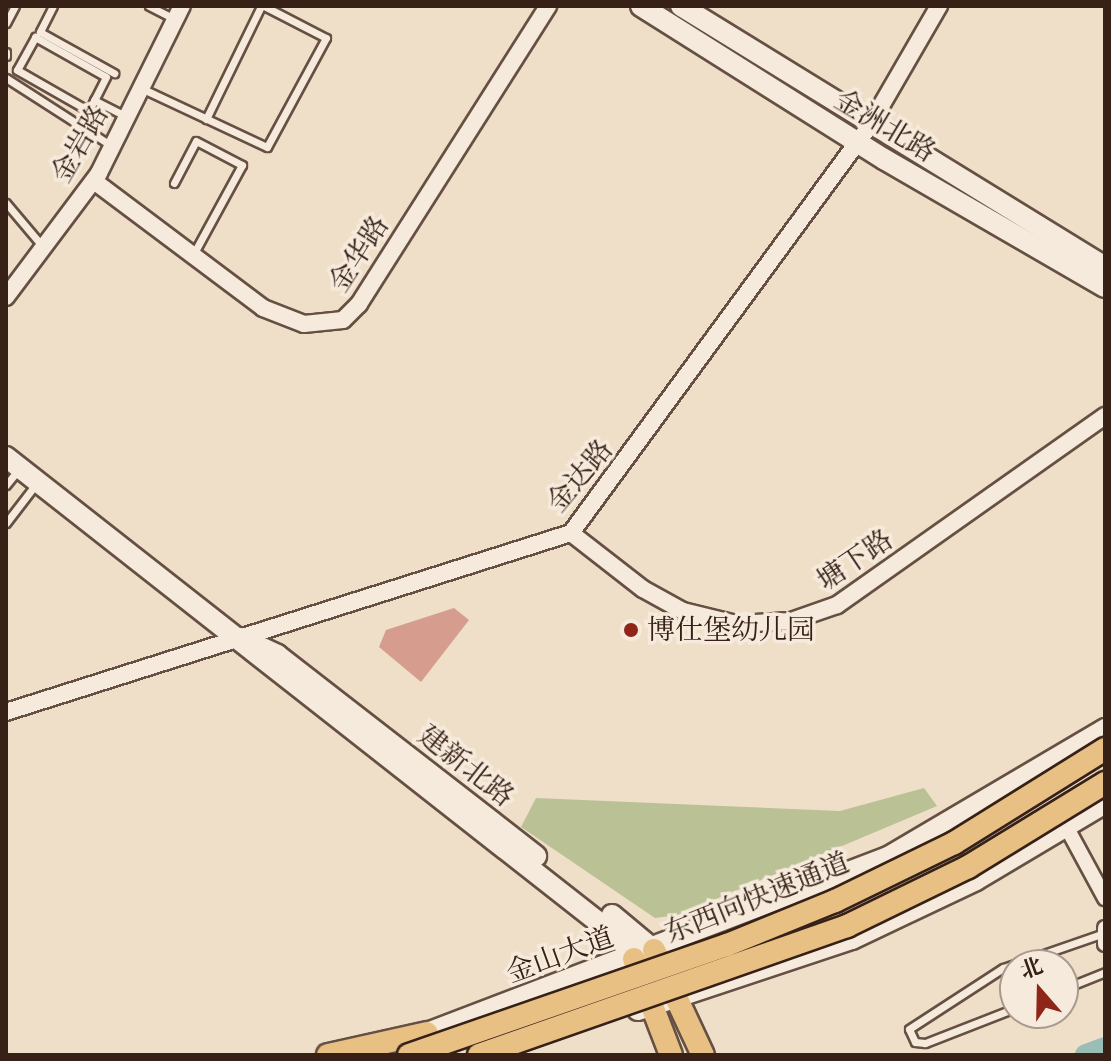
<!DOCTYPE html>
<meta charset="utf-8">
<style>
body{margin:0}
#map{position:relative;width:1111px;height:1061px;overflow:hidden;background:#efdfc8;font-family:"IM FELL Great Primer","Noto Serif SC",serif}
div>[style]{position:absolute}
[style*='--x']{left:calc(var(--x)*1px);top:calc(var(--y)*1px);width:calc(var(--w)*1px);rotate:calc(var(--a)*1deg)}
.green>*{inset:0;background:#bac195}
.river>*{height:22px;margin:-11px;padding:0 11px;transform-origin:11px;border-radius:11px;background:#9abdb5}
.building>*{inset:0;background:#d69d8f}
.roads{filter:drop-shadow(2px 0 #655043) drop-shadow(-2px 0 #655043) drop-shadow(0 2px #655043) drop-shadow(0 -2px #655043)}
.service>*{height:7px;margin:-3.5px;padding:0 3.5px;transform-origin:3.5px;border-radius:3.5px;background:#f5eadb}
.minor>*{height:14px;margin:-7px;padding:0 7px;transform-origin:7px;border-radius:7px;background:#f5eadb}
.tertiary>*{height:16px;margin:-8px;padding:0 8px;transform-origin:8px;border-radius:8px;background:#f5eadb}
.secondary>*{height:20px;margin:-10px;padding:0 10px;transform-origin:10px;border-radius:10px;background:#f5eadb}
.primary>*{height:22px;margin:-11px;padding:0 11px;transform-origin:11px;border-radius:11px;background:#e8c084}
.trunk>*{height:22px;margin:-11px;padding:0 11px;transform-origin:11px;border-radius:11px;background:#e8c084}
.bridges{filter:drop-shadow(2px 0 #372117) drop-shadow(-2px 0 #372117) drop-shadow(0 2px #372117) drop-shadow(0 -2px #372117)}
.trunk-bridge>*{height:22px;margin:-11px;padding:0 11px;transform-origin:11px;border-radius:11px;background:#e8c084}
.dots>*{width:22px;height:22px;translate:-50% -50%;box-sizing:border-box;border:4px solid #f5eadb;border-radius:50%}
span{translate:-50% -50%;white-space:nowrap;text-align:center;line-height:1.15;-webkit-text-stroke:7px #f5eadb;paint-order:stroke}
.street-label{font-size:28px;color:#372117}
.poi-label{font-size:28px;color:#372117}
.left{translate:0 -50%;text-align:left}
.frame{position:absolute;inset:0;border:8px solid #372117;pointer-events:none}
.north{position:absolute;left:999px;top:949px;width:80px;height:80px;box-sizing:border-box;background:#f5eadb;border:2px solid #a99a8d;border-radius:50%;rotate:340deg;font-size:22px;font-weight:700;line-height:32px;text-align:center;color:#372117}
.north::after{content:'';display:block;margin:auto;width:28px;height:36px;background:#8f2418;clip-path:polygon(50% 0,100% 100%,50% 72%,0 100%)}
</style>
<div id="map">
<div class="green">
<div style="clip-path:polygon(924px 788px,937px 806px,678px 915px,655px 918px,521px 827px,536px 798px,840px 811px)"></div>
</div>
<div class="river">
<div style="--x:1086;--y:1055;--w:20;--a:-20"></div>
</div>
<div class="building">
<div style="clip-path:polygon(454px 608px,469px 620px,421px 682px,379px 647px,386px 630px)"></div>
</div>
<div class="roads">
<div class="service">
<div style="--x:53;--y:6;--w:29;--a:117"></div>
<div style="--x:40;--y:32;--w:85;--a:29"></div>
<div style="--x:149;--y:6;--w:29;--a:27"></div>
<div style="--x:6;--y:23;--w:19;--a:-62"></div>
<div style="--x:35;--y:37;--w:81;--a:29.4"></div>
<div style="--x:106;--y:77;--w:38;--a:117"></div>
<div style="--x:89;--y:111;--w:83;--a:-150.3"></div>
<div style="--x:17;--y:70;--w:38;--a:-61"></div>
<div style="--x:6;--y:52;--w:4;--a:90"></div>
<div style="--x:6;--y:78;--w:126;--a:32.7"></div>
<div style="--x:143;--y:89;--w:137;--a:25.1"></div>
<div style="--x:267;--y:147;--w:124;--a:-61.6"></div>
<div style="--x:326;--y:38;--w:70;--a:-152.7"></div>
<div style="--x:94;--y:100;--w:37;--a:27"></div>
<div style="--x:206;--y:119;--w:126;--a:-64"></div>
<div style="--x:174;--y:183;--w:47;--a:-62.4"></div>
<div style="--x:196;--y:141;--w:52;--a:27.6"></div>
<div style="--x:242;--y:165;--w:100;--a:118.6"></div>
<div style="--x:6;--y:203;--w:57;--a:49.9"></div>
<div style="--x:6;--y:485;--w:19;--a:-51"></div>
<div style="--x:6;--y:523;--w:49;--a:-52.4"></div>
<div style="--x:1063;--y:989;--w:45;--a:-22"></div>
<div style="--x:1015;--y:1008;--w:97;--a:158.7"></div>
<div style="--x:925;--y:1043;--w:10;--a:-174"></div>
<div style="--x:915;--y:1042;--w:14;--a:-115"></div>
<div style="--x:909;--y:1029;--w:112;--a:-33"></div>
<div style="--x:1003;--y:968;--w:107;--a:-19.1"></div>
</div>
<div class="minor">
<div style="--x:1067;--y:828;--w:80;--a:61.5"></div>
<div style="--x:1105;--y:928;--w:16;--a:90"></div>
</div>
<div class="tertiary">
<div style="--x:94;--y:181;--w:211;--a:36.9"></div>
<div style="--x:263;--y:308;--w:44;--a:21.3"></div>
<div style="--x:304;--y:324;--w:39;--a:-6"></div>
<div style="--x:343;--y:320;--w:23;--a:-45"></div>
<div style="--x:359;--y:304;--w:353;--a:-57.6"></div>
<div style="--x:6;--y:297;--w:155;--a:-53.1"></div>
<div style="--x:99;--y:173;--w:186;--a:-63.6"></div>
<div style="--x:571;--y:533;--w:91;--a:37.9"></div>
<div style="--x:643;--y:589;--w:46;--a:28.8"></div>
<div style="--x:683;--y:611;--w:55;--a:13.8"></div>
<div style="--x:736;--y:624;--w:55;--a:-3.1"></div>
<div style="--x:791;--y:621;--w:49;--a:-19.2"></div>
<div style="--x:837;--y:605;--w:328;--a:-35.2"></div>
<div style="--x:6;--y:712;--w:593;--a:-17.58"></div>
<div style="--x:571;--y:533;--w:506;--a:-53.76"></div>
<div style="--x:870;--y:125;--w:138;--a:-59.9"></div>
</div>
<div class="secondary">
<div style="--x:641;--y:6;--w:287;--a:32.2"></div>
<div style="--x:884;--y:159;--w:255;--a:30.1"></div>
<div style="--x:681;--y:6;--w:498;--a:31.6"></div>
<div style="--x:6;--y:457;--w:782;--a:38.14"></div>
<div style="--x:621;--y:940;--w:23;--a:56"></div>
<div style="--x:241;--y:638;--w:40;--a:25"></div>
<div style="--x:277;--y:655;--w:328;--a:37.8"></div>
<div style="--x:612;--y:915;--w:55;--a:39.8"></div>
<div style="--x:638;--y:1010;--w:225;--a:-18.4"></div>
<div style="--x:852;--y:939;--w:137;--a:-25.4"></div>
<div style="--x:976;--y:880;--w:150;--a:-30.8"></div>
<div style="--x:414;--y:1038;--w:507;--a:-20.9"></div>
<div style="--x:888;--y:857;--w:252;--a:-30.5"></div>
</div>
<div class="primary">
<div style="--x:654;--y:950;--w:116;--a:65"></div>
<div style="--x:634;--y:959;--w:103;--a:68.9"></div>
</div>
<div class="trunk">
<div style="--x:328;--y:1055;--w:101;--a:-12.5"></div>
</div>
</div>
<div class="bridges">
<div class="trunk-bridge">
<div style="--x:409;--y:1055;--w:336;--a:-19.1"></div>
<div style="--x:727;--y:945;--w:117;--a:-22.2"></div>
<div style="--x:835;--y:901;--w:132;--a:-26"></div>
<div style="--x:954;--y:843;--w:178;--a:-31.9"></div>
<div style="--x:479;--y:1055;--w:390;--a:-19.3"></div>
<div style="--x:847;--y:926;--w:135;--a:-26"></div>
<div style="--x:968;--y:867;--w:161;--a:-31.5"></div>
</div>
</div>
<div class="dots">
<div style="left:631px;top:630px;background:#8f2418"></div>
</div>
<div class="street-label">
<span style="left:885px;top:126px;rotate:31deg">金洲北路</span>
<span style="left:80px;top:144px;rotate:-60deg">金岩路</span>
<span style="left:359px;top:254px;rotate:-57deg">金华路</span>
<span style="left:580px;top:476px;rotate:-50deg">金达路</span>
<span style="left:855px;top:560px;rotate:-34deg">塘下路</span>
<span style="left:466px;top:766px;rotate:38deg">建新北路</span>
<span style="left:757px;top:898px;rotate:-22deg">东西向快速通道</span>
<span style="left:560px;top:955px;rotate:-20deg">金山大道</span>
</div>
<div class="poi-label">
<span class="left" style="left:647px;top:630px">博仕堡幼儿园</span>
</div>
<div class="frame"></div>
<div class="north">北</div>
</div>
